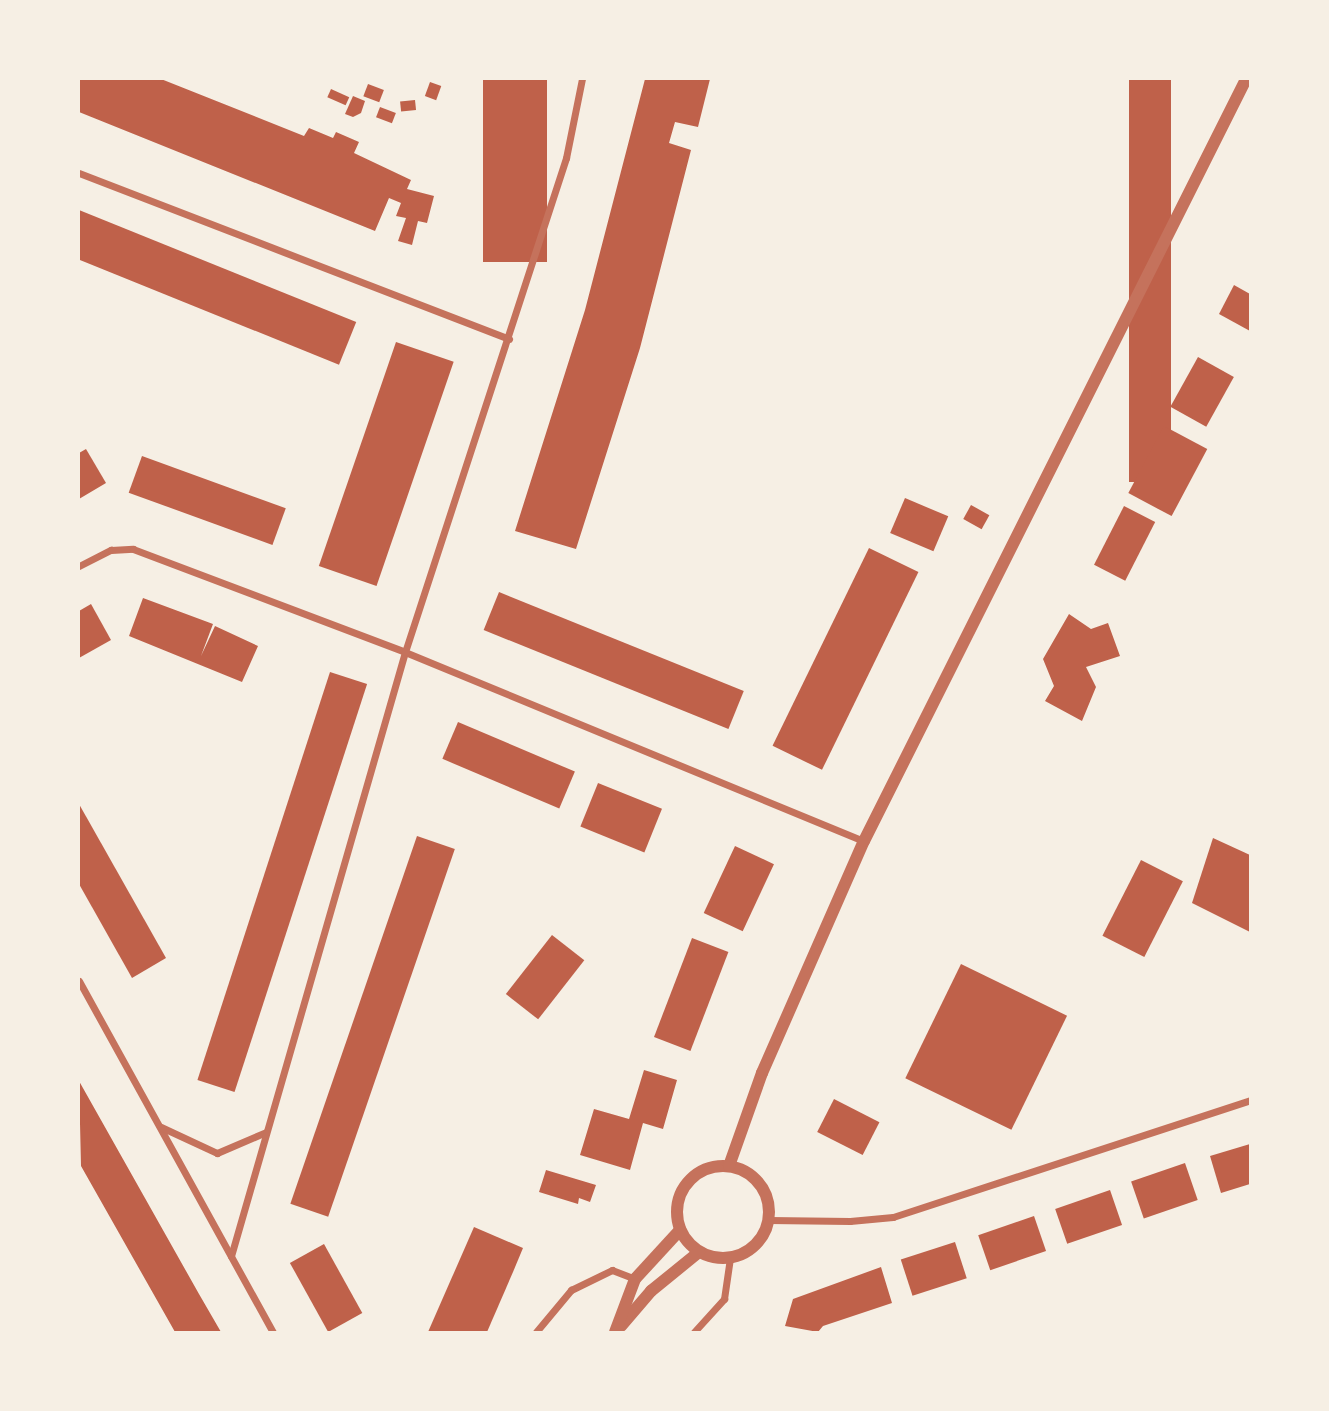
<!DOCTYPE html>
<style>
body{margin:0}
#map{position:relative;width:1329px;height:1411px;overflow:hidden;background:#f6efe4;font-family:Jost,sans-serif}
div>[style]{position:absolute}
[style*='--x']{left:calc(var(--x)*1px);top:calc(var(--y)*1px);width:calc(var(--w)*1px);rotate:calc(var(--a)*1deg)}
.building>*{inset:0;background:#bf614a;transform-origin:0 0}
.minor>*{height:7px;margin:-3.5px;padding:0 3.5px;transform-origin:3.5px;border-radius:3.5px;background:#c5725c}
.tertiary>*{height:12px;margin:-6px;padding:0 6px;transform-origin:6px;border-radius:6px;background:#c5725c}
.tertiary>.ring{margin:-6px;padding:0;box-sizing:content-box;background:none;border:12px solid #c5725c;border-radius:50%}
span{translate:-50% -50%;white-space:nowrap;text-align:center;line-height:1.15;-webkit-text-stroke:6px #f6efe4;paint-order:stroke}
.frame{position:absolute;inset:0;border:80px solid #f6efe4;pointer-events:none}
</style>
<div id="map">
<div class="building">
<div style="clip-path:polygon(79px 79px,161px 79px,304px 136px,309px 128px,333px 138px,336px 132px,359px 142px,354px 153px,411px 180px,407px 189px,434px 196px,427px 223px,418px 221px,412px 245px,398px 241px,406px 218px,396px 216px,401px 203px,389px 198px,375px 231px,79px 112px)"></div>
<div style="left:483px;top:79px;width:64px;height:183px"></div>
<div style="clip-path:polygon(645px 79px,710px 79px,698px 127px,675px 122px,669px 143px,691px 150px,640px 348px,576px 549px,515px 531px,585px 310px)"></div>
<div style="left:1129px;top:79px;width:42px;height:403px"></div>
<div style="left:430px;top:82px;width:12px;height:15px;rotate:20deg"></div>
<div style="left:368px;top:84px;width:17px;height:13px;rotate:21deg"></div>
<div style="left:331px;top:89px;width:20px;height:9px;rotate:24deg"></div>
<div style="clip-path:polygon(353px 96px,365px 101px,361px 113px,353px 117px,345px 114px)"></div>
<div style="left:415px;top:100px;width:10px;height:15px;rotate:84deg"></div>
<div style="left:380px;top:107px;width:17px;height:11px;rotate:21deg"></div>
<div style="left:79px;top:210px;width:299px;height:46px;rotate:22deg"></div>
<div style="clip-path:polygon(1234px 285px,1250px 294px,1250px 331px,1219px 314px)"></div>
<div style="left:396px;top:342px;width:61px;height:237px;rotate:19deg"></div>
<div style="left:1198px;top:357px;width:41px;height:57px;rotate:29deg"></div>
<div style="left:1164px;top:426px;width:49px;height:76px;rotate:28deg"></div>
<div style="clip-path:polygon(86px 449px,106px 483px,79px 499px,79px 453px)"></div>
<div style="left:142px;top:456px;width:153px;height:39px;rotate:20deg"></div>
<div style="left:905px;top:498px;width:47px;height:38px;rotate:23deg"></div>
<div style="left:971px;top:505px;width:21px;height:16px;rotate:29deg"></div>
<div style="left:1124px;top:506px;width:35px;height:66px;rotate:27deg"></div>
<div style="left:869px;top:548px;width:55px;height:220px;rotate:26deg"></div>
<div style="left:499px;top:592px;width:264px;height:41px;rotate:22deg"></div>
<div style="clip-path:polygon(143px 598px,213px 624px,201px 656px,215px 626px,258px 646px,242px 682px,129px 636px)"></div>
<div style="clip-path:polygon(91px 604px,111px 640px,79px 658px,79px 611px)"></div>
<div style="clip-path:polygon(1069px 614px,1091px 629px,1108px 623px,1120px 656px,1086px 667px,1096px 687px,1082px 721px,1045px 701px,1054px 686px,1043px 659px)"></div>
<div style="left:330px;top:672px;width:39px;height:429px;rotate:18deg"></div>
<div style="left:458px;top:722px;width:127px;height:40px;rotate:23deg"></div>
<div style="left:598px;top:783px;width:69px;height:47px;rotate:22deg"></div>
<div style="clip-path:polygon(79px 804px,166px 958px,132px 978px,79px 884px)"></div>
<div style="left:417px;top:836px;width:40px;height:389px;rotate:19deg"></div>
<div style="clip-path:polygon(1213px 838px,1250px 855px,1250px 932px,1192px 903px)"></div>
<div style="left:735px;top:846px;width:43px;height:74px;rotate:25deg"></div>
<div style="left:1141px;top:860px;width:47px;height:85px;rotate:27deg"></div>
<div style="left:552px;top:935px;width:41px;height:75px;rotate:38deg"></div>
<div style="left:692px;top:938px;width:39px;height:106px;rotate:21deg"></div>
<div style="left:961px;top:964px;width:118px;height:127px;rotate:26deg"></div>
<div style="clip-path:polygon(644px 1070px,677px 1080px,663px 1129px,643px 1123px,630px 1170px,580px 1155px,594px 1109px,629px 1119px)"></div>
<div style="clip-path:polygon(79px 1081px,199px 1294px,221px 1332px,175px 1332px,81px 1166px)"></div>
<div style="left:834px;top:1099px;width:51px;height:37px;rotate:27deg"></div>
<div style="clip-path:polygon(1250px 1144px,1250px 1184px,1221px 1193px,1210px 1156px)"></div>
<div style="left:1185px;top:1163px;width:39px;height:57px;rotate:71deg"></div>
<div style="clip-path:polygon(546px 1170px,596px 1185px,590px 1202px,579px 1198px,578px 1204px,539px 1192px)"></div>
<div style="left:1110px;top:1190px;width:37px;height:58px;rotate:71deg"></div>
<div style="left:1034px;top:1216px;width:37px;height:59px;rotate:71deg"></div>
<div style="clip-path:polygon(474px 1227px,523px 1248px,513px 1272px,487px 1332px,428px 1332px)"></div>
<div style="left:955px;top:1242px;width:38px;height:57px;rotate:72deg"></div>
<div style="left:324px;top:1244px;width:79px;height:39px;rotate:61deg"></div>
<div style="clip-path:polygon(881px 1267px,892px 1303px,823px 1326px,818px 1332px,785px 1326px,793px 1299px)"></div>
</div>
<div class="minor">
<div style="--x:79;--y:173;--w:461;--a:21.1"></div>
<div style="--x:79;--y:566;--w:36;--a:-27"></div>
<div style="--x:111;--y:550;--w:22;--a:-3"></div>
<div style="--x:133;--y:549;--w:291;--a:20.7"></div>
<div style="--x:405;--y:652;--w:496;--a:22.4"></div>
<div style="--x:79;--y:981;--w:401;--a:61.1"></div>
<div style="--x:161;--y:1127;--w:62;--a:24.9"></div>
<div style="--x:217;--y:1153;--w:53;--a:-23.2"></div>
<div style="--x:769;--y:1220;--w:81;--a:0.7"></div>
<div style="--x:850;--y:1221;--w:43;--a:-5.3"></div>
<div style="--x:893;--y:1217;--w:376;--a:-18.1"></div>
<div style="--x:231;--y:1256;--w:629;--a:-73.93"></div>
<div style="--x:405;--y:652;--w:520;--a:-71.95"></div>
<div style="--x:566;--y:158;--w:81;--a:-78.6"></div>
<div style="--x:536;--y:1332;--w:55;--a:-50.2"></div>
<div style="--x:571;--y:1290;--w:46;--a:-26"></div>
<div style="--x:612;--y:1270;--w:25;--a:21"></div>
<div style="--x:694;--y:1332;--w:45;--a:-47.7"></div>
<div style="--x:724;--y:1299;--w:41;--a:-81.7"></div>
</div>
<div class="tertiary">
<div class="ring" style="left:677px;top:1166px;width:80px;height:80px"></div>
<div style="--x:729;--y:1166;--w:99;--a:-70.5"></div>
<div style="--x:762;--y:1073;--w:253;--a:-66.3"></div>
<div style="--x:864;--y:841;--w:852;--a:-63.37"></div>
<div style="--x:621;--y:1326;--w:46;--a:-49.4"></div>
<div style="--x:651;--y:1291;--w:62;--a:-39.1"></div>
<div style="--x:615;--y:1332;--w:57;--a:-69.3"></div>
<div style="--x:635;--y:1279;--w:67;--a:-47.4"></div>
</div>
<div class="frame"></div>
</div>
